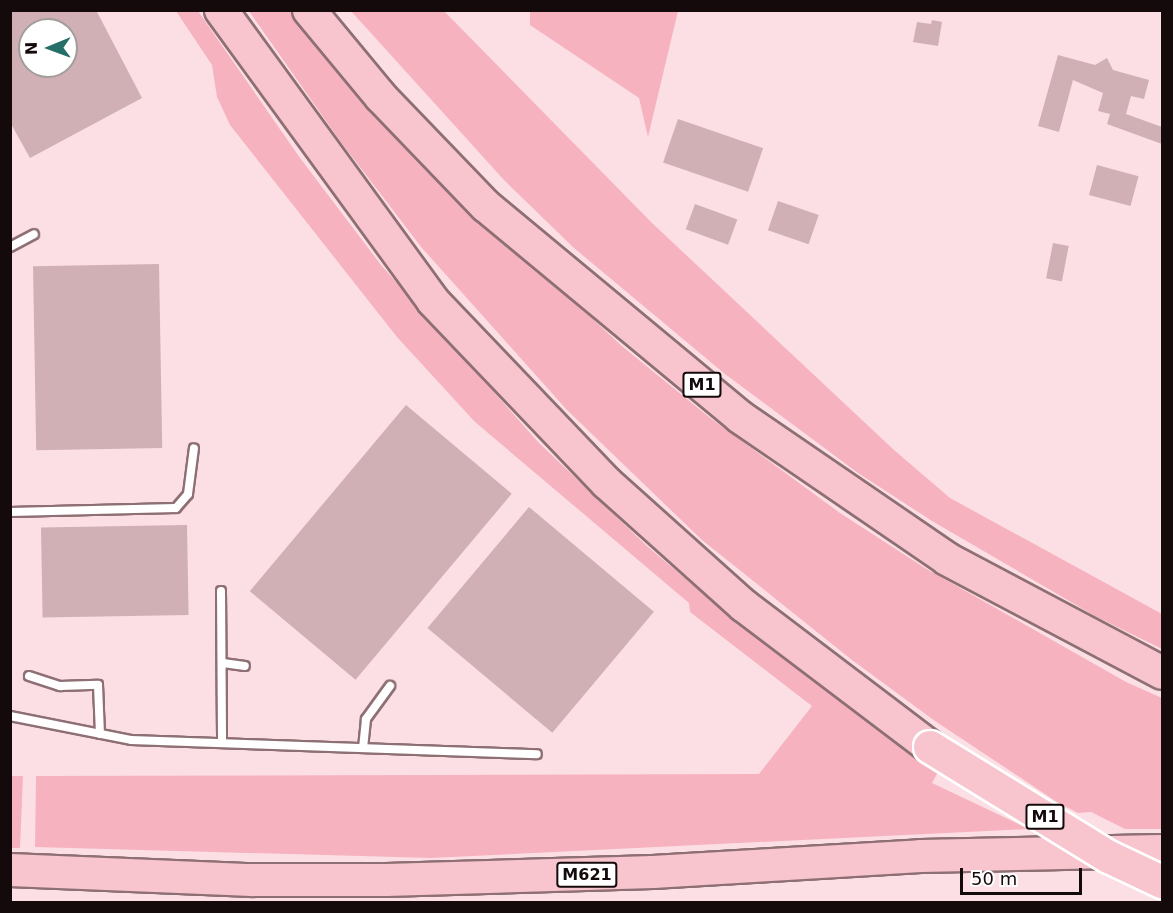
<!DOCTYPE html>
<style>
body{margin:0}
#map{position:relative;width:1173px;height:913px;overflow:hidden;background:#fbdfe4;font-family:"DejaVu Sans",sans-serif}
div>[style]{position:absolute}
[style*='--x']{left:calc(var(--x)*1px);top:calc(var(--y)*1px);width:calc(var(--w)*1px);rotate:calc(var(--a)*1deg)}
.green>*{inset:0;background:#f7b2bf}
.building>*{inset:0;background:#d0afb5;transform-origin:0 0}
.roads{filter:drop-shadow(2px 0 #8d6f74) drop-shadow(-2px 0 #8d6f74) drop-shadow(0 2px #8d6f74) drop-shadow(0 -2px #8d6f74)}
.service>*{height:8px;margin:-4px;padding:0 4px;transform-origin:4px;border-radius:4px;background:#fff}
.motorway>*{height:32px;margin:-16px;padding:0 16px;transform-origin:16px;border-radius:16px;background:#f8c5ce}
.bridges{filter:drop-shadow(2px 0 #fff) drop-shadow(-2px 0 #fff) drop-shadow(0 2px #fff) drop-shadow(0 -2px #fff)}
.motorway-bridge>*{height:32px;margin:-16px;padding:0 16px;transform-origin:16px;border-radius:16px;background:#f8c5ce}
span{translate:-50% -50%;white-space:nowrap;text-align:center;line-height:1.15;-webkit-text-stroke:4.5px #fff;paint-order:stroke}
.shield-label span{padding:2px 4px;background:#fff;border:2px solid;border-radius:4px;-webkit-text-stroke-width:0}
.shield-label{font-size:16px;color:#14090b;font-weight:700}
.frame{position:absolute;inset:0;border:12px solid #14090b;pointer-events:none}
.north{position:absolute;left:18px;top:18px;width:60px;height:60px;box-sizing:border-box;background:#fff;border:2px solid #a19d9d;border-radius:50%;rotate:269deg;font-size:16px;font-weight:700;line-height:24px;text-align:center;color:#14090b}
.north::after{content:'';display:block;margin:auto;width:21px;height:27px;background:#266f69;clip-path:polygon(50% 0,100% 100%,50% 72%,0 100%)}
.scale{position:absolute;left:960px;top:868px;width:122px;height:27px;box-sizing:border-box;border:3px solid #14090b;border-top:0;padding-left:8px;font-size:18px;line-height:21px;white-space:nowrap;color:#14090b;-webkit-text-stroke:4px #fff;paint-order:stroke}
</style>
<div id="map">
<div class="green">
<div style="clip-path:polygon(176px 11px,198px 11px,300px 158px,381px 265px,539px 443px,648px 547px,732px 618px,938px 772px,932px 783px,1029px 829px,431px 858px,35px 847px,36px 776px,759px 774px,812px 706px,690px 612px,689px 603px,475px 422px,397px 337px,230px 125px,217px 97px,212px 65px)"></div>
<div style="clip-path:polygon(249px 11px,296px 11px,479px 214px,623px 347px,709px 417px,840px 513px,925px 568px,1126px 682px,1162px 698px,1162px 829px,1125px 829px,1091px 812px,1078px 813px,1057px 802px,935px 721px,852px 660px,702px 540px,567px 410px,422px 248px,340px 141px)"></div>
<div style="clip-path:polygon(351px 11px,444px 11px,652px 223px,894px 450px,950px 498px,1162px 614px,1162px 649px,1095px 616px,932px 521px,858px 473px,725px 374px,574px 248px,504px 180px)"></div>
<div style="clip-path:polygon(530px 11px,678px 11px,648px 137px,639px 98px,530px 25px)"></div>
<div style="clip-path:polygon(11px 776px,23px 776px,20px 848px,11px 848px)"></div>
</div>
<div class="building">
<div style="clip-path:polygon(evenodd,10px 10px,96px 10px,142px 98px,30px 158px,10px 122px,10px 10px,30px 30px,66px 30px,66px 66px,30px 66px,30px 30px)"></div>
<div style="clip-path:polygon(932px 20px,942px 22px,938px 46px,913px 42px,917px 22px,931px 24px)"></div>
<div style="clip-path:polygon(1058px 55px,1095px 65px,1107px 58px,1113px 70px,1149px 80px,1144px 99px,1131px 96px,1126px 114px,1162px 127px,1162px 144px,1107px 124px,1110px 114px,1098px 111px,1103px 93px,1073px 80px,1059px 132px,1038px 126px)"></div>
<div style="left:678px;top:119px;width:90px;height:46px;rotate:19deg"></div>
<div style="left:1097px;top:165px;width:43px;height:31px;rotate:15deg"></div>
<div style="left:778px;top:201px;width:43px;height:31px;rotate:19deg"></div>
<div style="left:695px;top:204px;width:45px;height:27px;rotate:20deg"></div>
<div style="left:1053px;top:243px;width:16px;height:36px;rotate:11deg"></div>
<div style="left:159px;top:264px;width:184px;height:126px;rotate:89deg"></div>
<div style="left:406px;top:405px;width:138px;height:243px;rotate:40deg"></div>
<div style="left:529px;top:507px;width:163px;height:158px;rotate:40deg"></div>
<div style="left:187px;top:525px;width:90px;height:146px;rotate:89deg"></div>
</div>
<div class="roads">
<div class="service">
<div style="--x:10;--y:247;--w:27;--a:-28"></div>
<div style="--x:10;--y:512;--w:166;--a:-1.4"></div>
<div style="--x:176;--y:508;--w:18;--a:-49"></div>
<div style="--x:188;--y:494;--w:46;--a:-82.6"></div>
<div style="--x:221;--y:591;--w:152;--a:89.6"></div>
<div style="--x:223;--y:663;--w:22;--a:8"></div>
<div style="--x:29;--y:676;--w:33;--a:18"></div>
<div style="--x:60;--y:686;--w:38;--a:-2"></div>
<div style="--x:98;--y:685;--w:49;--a:87.7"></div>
<div style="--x:10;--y:716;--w:123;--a:11.2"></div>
<div style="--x:131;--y:740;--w:406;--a:2"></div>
<div style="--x:363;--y:748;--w:29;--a:-84"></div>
<div style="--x:366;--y:719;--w:41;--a:-54"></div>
</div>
<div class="motorway">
<div style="--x:221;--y:10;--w:360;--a:53.9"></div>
<div style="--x:433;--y:301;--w:252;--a:46.3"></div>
<div style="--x:607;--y:483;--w:183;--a:41.9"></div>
<div style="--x:743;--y:605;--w:235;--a:37.2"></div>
<div style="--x:309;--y:10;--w:113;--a:50.4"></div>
<div style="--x:381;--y:97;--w:151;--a:46.1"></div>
<div style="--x:486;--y:206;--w:330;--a:39.7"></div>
<div style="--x:740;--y:417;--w:251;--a:34.4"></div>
<div style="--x:947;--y:559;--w:243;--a:27.9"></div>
<div style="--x:10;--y:870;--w:242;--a:2.4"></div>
<div style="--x:252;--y:880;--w:134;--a:0"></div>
<div style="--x:386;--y:880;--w:267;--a:-1.7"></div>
<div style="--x:653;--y:872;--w:268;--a:-3.4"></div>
<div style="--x:921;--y:856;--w:241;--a:-1.2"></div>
</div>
</div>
<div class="bridges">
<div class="motorway-bridge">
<div style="--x:930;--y:747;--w:210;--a:31.6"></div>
<div style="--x:1109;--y:857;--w:59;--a:25.3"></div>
</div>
</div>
<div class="shield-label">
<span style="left:702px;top:385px">M1</span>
<span style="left:1045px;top:817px">M1</span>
<span style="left:587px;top:875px">M621</span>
</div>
<div class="frame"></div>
<div class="north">N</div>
<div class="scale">50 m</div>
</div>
